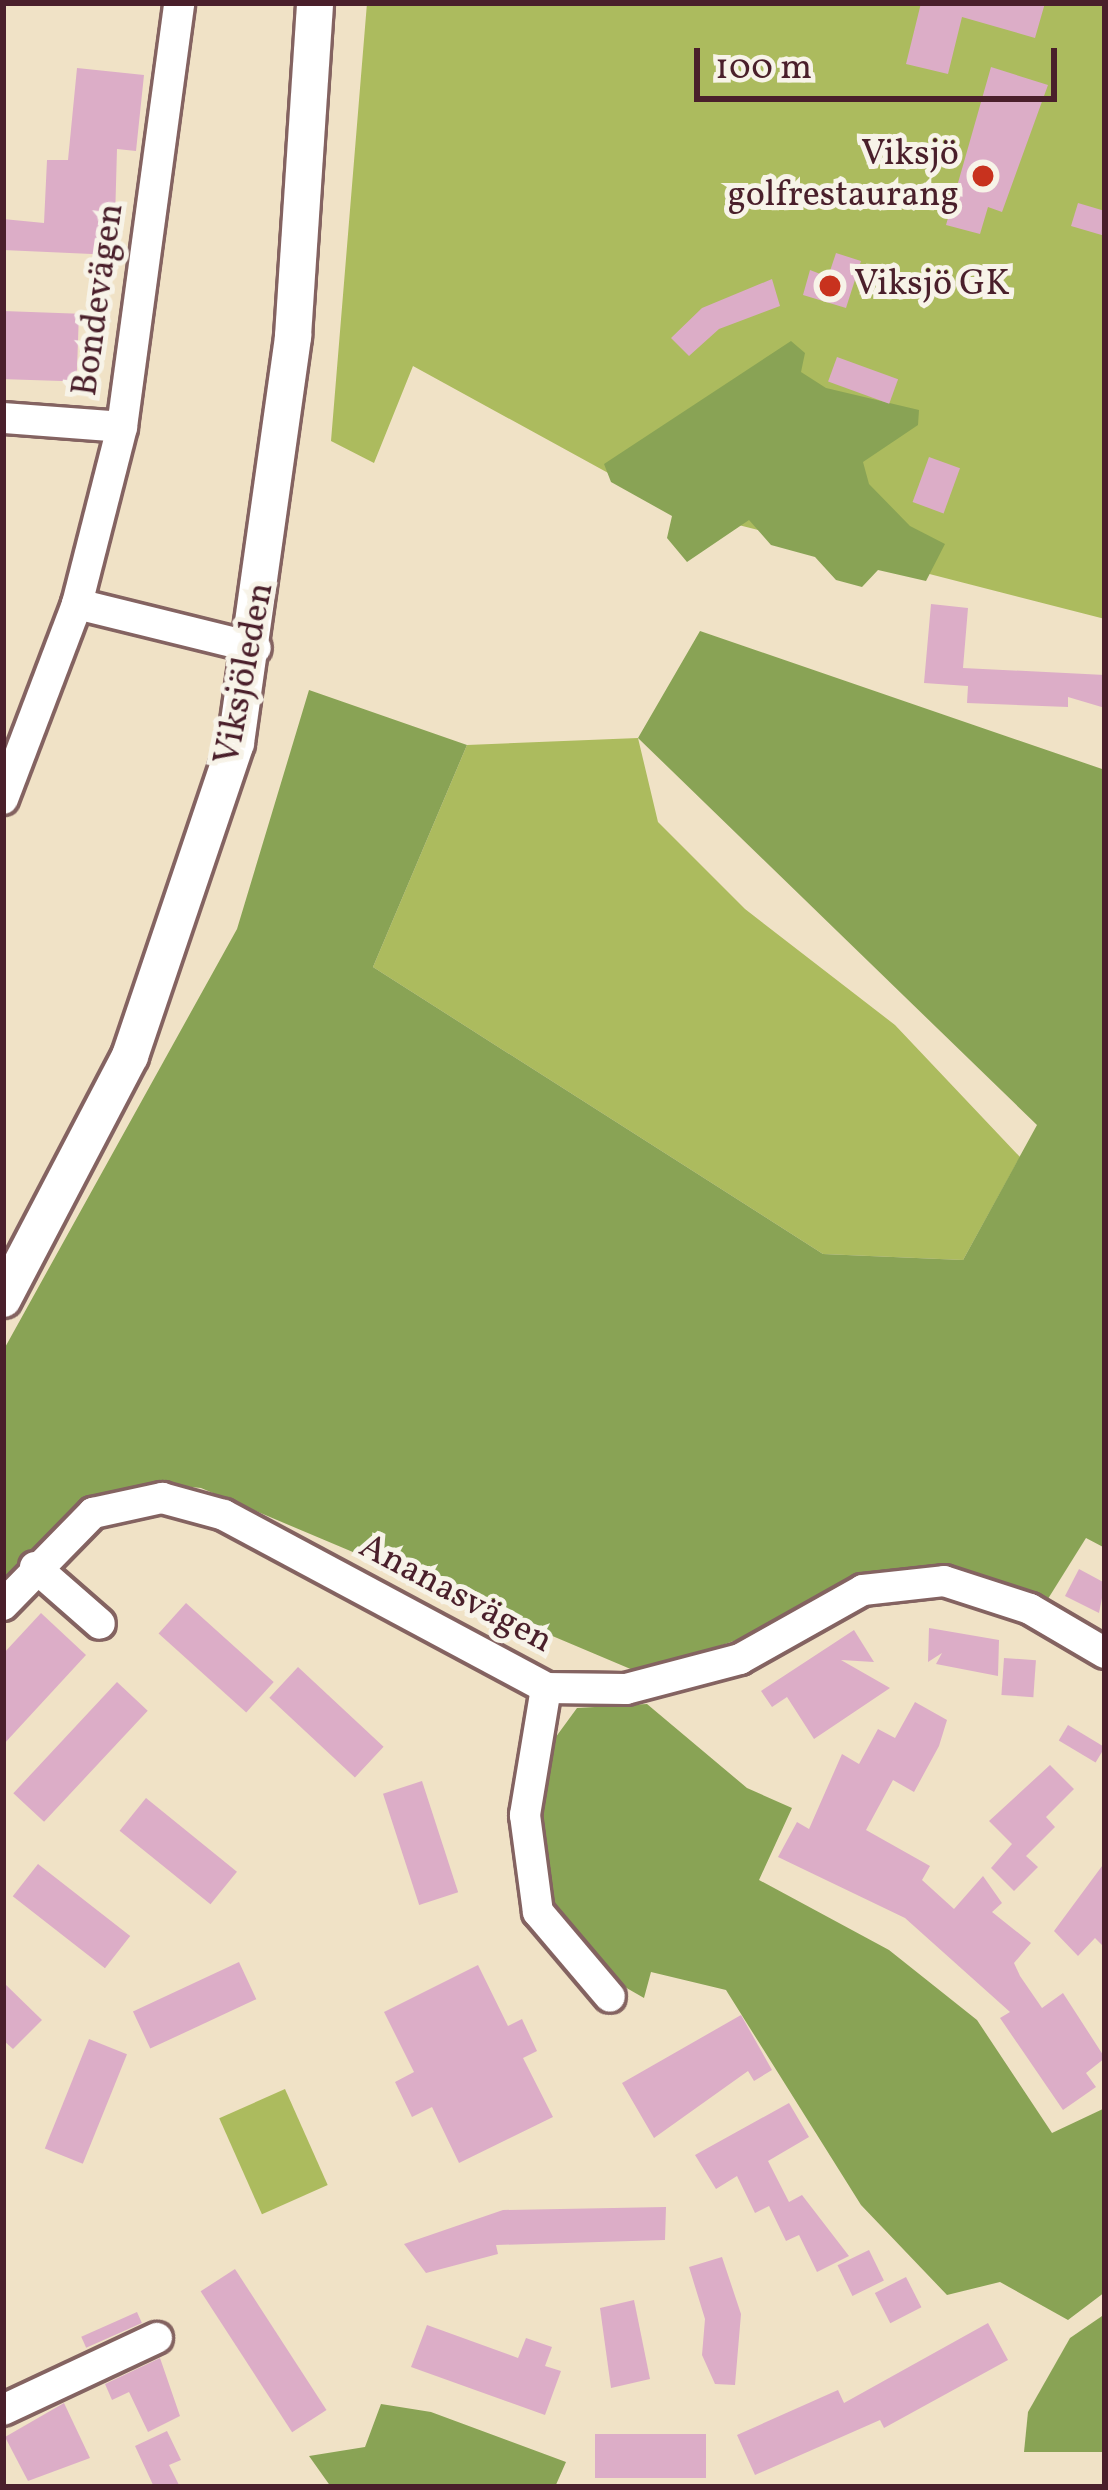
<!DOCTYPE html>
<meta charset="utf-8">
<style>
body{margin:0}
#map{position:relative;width:1108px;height:2490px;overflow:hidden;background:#f0e2c6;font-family:Vollkorn,serif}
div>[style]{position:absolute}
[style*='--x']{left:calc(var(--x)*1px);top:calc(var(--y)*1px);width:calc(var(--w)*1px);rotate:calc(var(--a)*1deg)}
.green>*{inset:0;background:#acbb5e;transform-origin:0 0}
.forest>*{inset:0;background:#89a355}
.building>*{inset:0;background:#dcadc7;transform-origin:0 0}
.roads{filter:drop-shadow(3px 0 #846361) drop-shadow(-3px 0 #846361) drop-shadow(0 3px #846361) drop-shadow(0 -3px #846361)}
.minor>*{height:30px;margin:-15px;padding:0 15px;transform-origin:15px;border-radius:15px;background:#fff}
.major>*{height:36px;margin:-18px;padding:0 18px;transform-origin:18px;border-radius:18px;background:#fff}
.dots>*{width:33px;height:33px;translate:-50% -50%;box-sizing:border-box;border:6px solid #f7f3e8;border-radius:50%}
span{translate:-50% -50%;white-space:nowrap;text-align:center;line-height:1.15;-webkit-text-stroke:10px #f7f3e8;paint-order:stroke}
.poi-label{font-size:36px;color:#4a1f2b}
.right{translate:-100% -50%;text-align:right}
.left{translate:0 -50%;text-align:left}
.street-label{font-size:36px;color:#4a1f2b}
.frame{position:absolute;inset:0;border:6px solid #4a1f2b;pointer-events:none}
.scale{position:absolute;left:694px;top:48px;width:363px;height:54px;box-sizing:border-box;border:6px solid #4a1f2b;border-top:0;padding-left:15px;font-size:36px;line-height:42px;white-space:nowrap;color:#4a1f2b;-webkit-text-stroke:9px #f7f3e8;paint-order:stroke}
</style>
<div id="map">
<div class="green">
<div style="clip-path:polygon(367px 3px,1105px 3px,1105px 619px,672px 508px,413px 366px,374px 463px,331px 441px)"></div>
<div style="clip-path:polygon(638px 738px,658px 822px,745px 909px,895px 1025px,1020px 1157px,963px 1260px,823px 1254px,373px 967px,467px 745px)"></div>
<div style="left:285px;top:2089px;width:105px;height:72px;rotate:66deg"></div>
</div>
<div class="forest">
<div style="clip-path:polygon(791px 341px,805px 353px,801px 372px,826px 388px,919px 410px,918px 425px,863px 462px,869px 484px,910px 526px,945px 544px,926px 581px,878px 570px,862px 587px,836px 580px,815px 557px,771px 545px,749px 520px,687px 562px,667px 538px,672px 516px,611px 482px,604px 464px)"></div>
<div style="clip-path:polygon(700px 631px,1105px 770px,1105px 1548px,1086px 1538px,1046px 1602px,943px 1570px,640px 1673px,201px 1488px,152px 1483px,97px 1503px,3px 1587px,3px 1351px,237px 929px,309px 690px,467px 745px,373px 967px,823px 1254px,963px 1260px,1037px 1125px,638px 738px)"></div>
<div style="clip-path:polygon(647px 1704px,747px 1788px,792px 1808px,759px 1880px,889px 1950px,977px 2020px,1052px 2133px,1105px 2108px,1105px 2292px,1068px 2320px,1000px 2282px,947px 2295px,861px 2205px,726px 1990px,651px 1972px,644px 1998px,590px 1967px,555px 1914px,538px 1844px,550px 1745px,577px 1708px)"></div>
<div style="clip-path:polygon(1105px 2314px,1105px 2452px,1024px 2452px,1028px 2412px,1070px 2338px)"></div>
<div style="clip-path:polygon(381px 2404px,431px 2412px,566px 2462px,555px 2487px,331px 2487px,309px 2456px,365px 2447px)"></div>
</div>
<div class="building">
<div style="clip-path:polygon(921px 3px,1045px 3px,1035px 38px,962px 17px,948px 74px,906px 64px)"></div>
<div style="clip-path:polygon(991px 67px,1048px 85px,1002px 212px,988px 207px,980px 234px,946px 225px)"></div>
<div style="clip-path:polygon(77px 68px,144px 75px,136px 151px,117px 149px,114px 255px,3px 250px,3px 219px,44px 223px,47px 160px,68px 160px)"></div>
<div style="clip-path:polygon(1078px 203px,1105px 211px,1105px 236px,1071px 226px)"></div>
<div style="clip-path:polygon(836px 253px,861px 261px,846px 308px,803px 295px,810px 270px,828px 277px)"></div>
<div style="clip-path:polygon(772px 279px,780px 306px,719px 329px,689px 356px,671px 338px,702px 308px)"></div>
<div style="left:3px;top:311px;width:76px;height:68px;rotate:2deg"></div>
<div style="left:837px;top:357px;width:65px;height:26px;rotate:20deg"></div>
<div style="left:929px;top:457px;width:33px;height:48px;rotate:20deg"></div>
<div style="clip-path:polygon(931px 604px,968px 608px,963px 668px,1105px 675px,1105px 708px,1068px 697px,1068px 707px,967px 703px,968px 686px,924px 683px)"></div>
<div style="clip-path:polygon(1079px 1569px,1105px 1583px,1099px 1613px,1065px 1596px)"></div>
<div style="left:186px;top:1603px;width:118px;height:41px;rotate:42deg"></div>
<div style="clip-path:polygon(41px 1613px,86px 1655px,3px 1745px,3px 1654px)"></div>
<div style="clip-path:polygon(929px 1628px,999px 1640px,998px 1676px,936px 1664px,942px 1653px,928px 1662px)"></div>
<div style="clip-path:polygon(854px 1630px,874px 1662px,841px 1660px,890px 1688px,814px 1739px,787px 1697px,772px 1707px,761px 1691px)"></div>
<div style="left:1004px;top:1658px;width:32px;height:37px;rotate:4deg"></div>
<div style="left:298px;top:1667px;width:117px;height:42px;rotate:43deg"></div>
<div style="left:117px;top:1682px;width:42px;height:152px;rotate:43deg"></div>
<div style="clip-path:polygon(915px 1702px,947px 1720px,939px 1746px,914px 1792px,893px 1780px,866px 1830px,930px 1866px,922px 1880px,954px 1909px,983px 1876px,1002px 1903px,992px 1912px,1031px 1943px,1014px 1963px,1020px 1976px,1042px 2008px,1063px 1993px,1105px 2058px,1086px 2073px,1096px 2087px,1063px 2110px,1000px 2018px,1010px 2012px,905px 1918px,778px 1857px,797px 1822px,809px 1829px,842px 1754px,859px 1764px,878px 1729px,895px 1738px)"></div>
<div style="left:1068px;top:1725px;width:43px;height:18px;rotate:31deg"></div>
<div style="clip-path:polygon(1050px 1765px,1074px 1789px,1046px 1817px,1055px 1827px,1026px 1856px,1038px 1867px,1014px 1891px,991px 1868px,1012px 1844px,989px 1821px)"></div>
<div style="left:422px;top:1781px;width:117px;height:41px;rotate:72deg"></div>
<div style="left:146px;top:1798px;width:117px;height:42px;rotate:39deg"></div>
<div style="clip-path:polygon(1105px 1862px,1105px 1948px,1095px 1938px,1078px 1956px,1054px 1931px)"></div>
<div style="left:38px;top:1864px;width:117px;height:41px;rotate:38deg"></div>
<div style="left:239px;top:1962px;width:41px;height:117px;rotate:65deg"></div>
<div style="clip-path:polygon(478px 1965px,508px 2026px,522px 2019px,537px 2051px,523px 2058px,553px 2117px,459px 2163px,432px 2107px,412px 2117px,395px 2082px,414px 2072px,384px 2012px)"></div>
<div style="clip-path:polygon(3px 1982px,42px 2020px,13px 2049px,3px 2040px)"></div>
<div style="clip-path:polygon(741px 2015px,772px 2070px,754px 2081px,748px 2071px,654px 2138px,622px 2083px)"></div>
<div style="left:89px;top:2039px;width:41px;height:118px;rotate:22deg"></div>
<div style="clip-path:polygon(789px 2103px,809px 2137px,768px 2161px,789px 2202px,802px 2195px,849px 2256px,817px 2272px,799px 2235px,786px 2241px,769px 2206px,755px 2213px,737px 2176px,716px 2189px,695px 2155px)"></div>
<div style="clip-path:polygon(666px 2207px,665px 2240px,496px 2245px,498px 2254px,426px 2273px,404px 2244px,503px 2210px)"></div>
<div style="left:869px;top:2250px;width:34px;height:35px;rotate:64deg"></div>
<div style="clip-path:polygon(722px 2257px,741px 2314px,735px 2385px,715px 2384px,702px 2355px,705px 2319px,689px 2267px)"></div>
<div style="left:235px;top:2269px;width:168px;height:41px;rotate:57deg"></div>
<div style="left:906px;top:2277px;width:34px;height:35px;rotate:63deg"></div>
<div style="clip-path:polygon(634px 2300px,650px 2379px,611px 2388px,600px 2308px)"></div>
<div style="left:137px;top:2312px;width:12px;height:61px;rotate:66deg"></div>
<div style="clip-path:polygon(988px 2323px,1008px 2360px,884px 2428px,880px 2420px,755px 2475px,737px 2435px,838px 2390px,844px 2403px)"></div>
<div style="clip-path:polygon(427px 2325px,518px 2358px,526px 2338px,552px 2347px,545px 2366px,561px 2371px,545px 2415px,411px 2367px)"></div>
<div style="clip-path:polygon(160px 2358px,180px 2416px,148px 2432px,129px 2392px,112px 2400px,105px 2384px)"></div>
<div style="clip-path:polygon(64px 2403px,90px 2458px,28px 2481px,5px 2437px)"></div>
<div style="clip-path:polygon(167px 2431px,181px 2460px,169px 2465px,180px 2487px,154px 2487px,135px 2446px)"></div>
<div style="left:595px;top:2434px;width:111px;height:44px"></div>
</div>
<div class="roads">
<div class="minor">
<div style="--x:3;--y:418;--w:119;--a:4.3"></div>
<div style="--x:77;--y:604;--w:184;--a:13.8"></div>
<div style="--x:3;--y:799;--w:209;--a:-69.2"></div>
<div style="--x:77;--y:604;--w:183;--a:-75.7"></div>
<div style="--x:122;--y:427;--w:428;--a:-82.3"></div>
<div style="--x:35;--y:1567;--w:86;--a:41.2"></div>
<div style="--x:3;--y:1605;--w:129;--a:-45.6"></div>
<div style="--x:93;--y:1513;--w:71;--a:-12.3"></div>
<div style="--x:162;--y:1498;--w:64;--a:15.3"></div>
<div style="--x:224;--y:1515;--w:366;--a:28.2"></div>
<div style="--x:546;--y:1688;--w:80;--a:0.7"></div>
<div style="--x:626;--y:1689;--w:118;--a:-14.7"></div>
<div style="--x:740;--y:1659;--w:141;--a:-29.3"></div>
<div style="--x:863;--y:1590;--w:81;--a:-6.3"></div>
<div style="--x:944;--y:1581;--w:90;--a:18"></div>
<div style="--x:1030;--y:1609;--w:87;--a:30.4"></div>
<div style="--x:546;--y:1688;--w:129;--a:99.4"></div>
<div style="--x:525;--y:1815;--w:98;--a:82.4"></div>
<div style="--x:538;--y:1912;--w:111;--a:49.7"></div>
<div style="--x:3;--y:2410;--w:170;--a:-25.1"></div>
</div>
<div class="major">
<div style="--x:3;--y:1299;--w:274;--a:-62.4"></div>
<div style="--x:130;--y:1056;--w:330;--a:-71.3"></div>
<div style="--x:236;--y:743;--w:411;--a:-82"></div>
<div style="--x:293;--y:336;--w:334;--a:-86.2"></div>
</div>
</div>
<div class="dots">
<div style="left:983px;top:176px;background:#c8321e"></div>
<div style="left:830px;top:286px;background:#c8321e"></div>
</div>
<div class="poi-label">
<span class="right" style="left:959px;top:176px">Viksjö<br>golfrestaurang</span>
<span class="left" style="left:854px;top:286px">Viksjö GK</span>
</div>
<div class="street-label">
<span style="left:100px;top:300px;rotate:-82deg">Bondevägen</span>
<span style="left:246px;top:674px;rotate:-79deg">Viksjöleden</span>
<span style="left:455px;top:1595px;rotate:28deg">Ananasvägen</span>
</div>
<div class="frame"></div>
<div class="scale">100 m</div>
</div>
